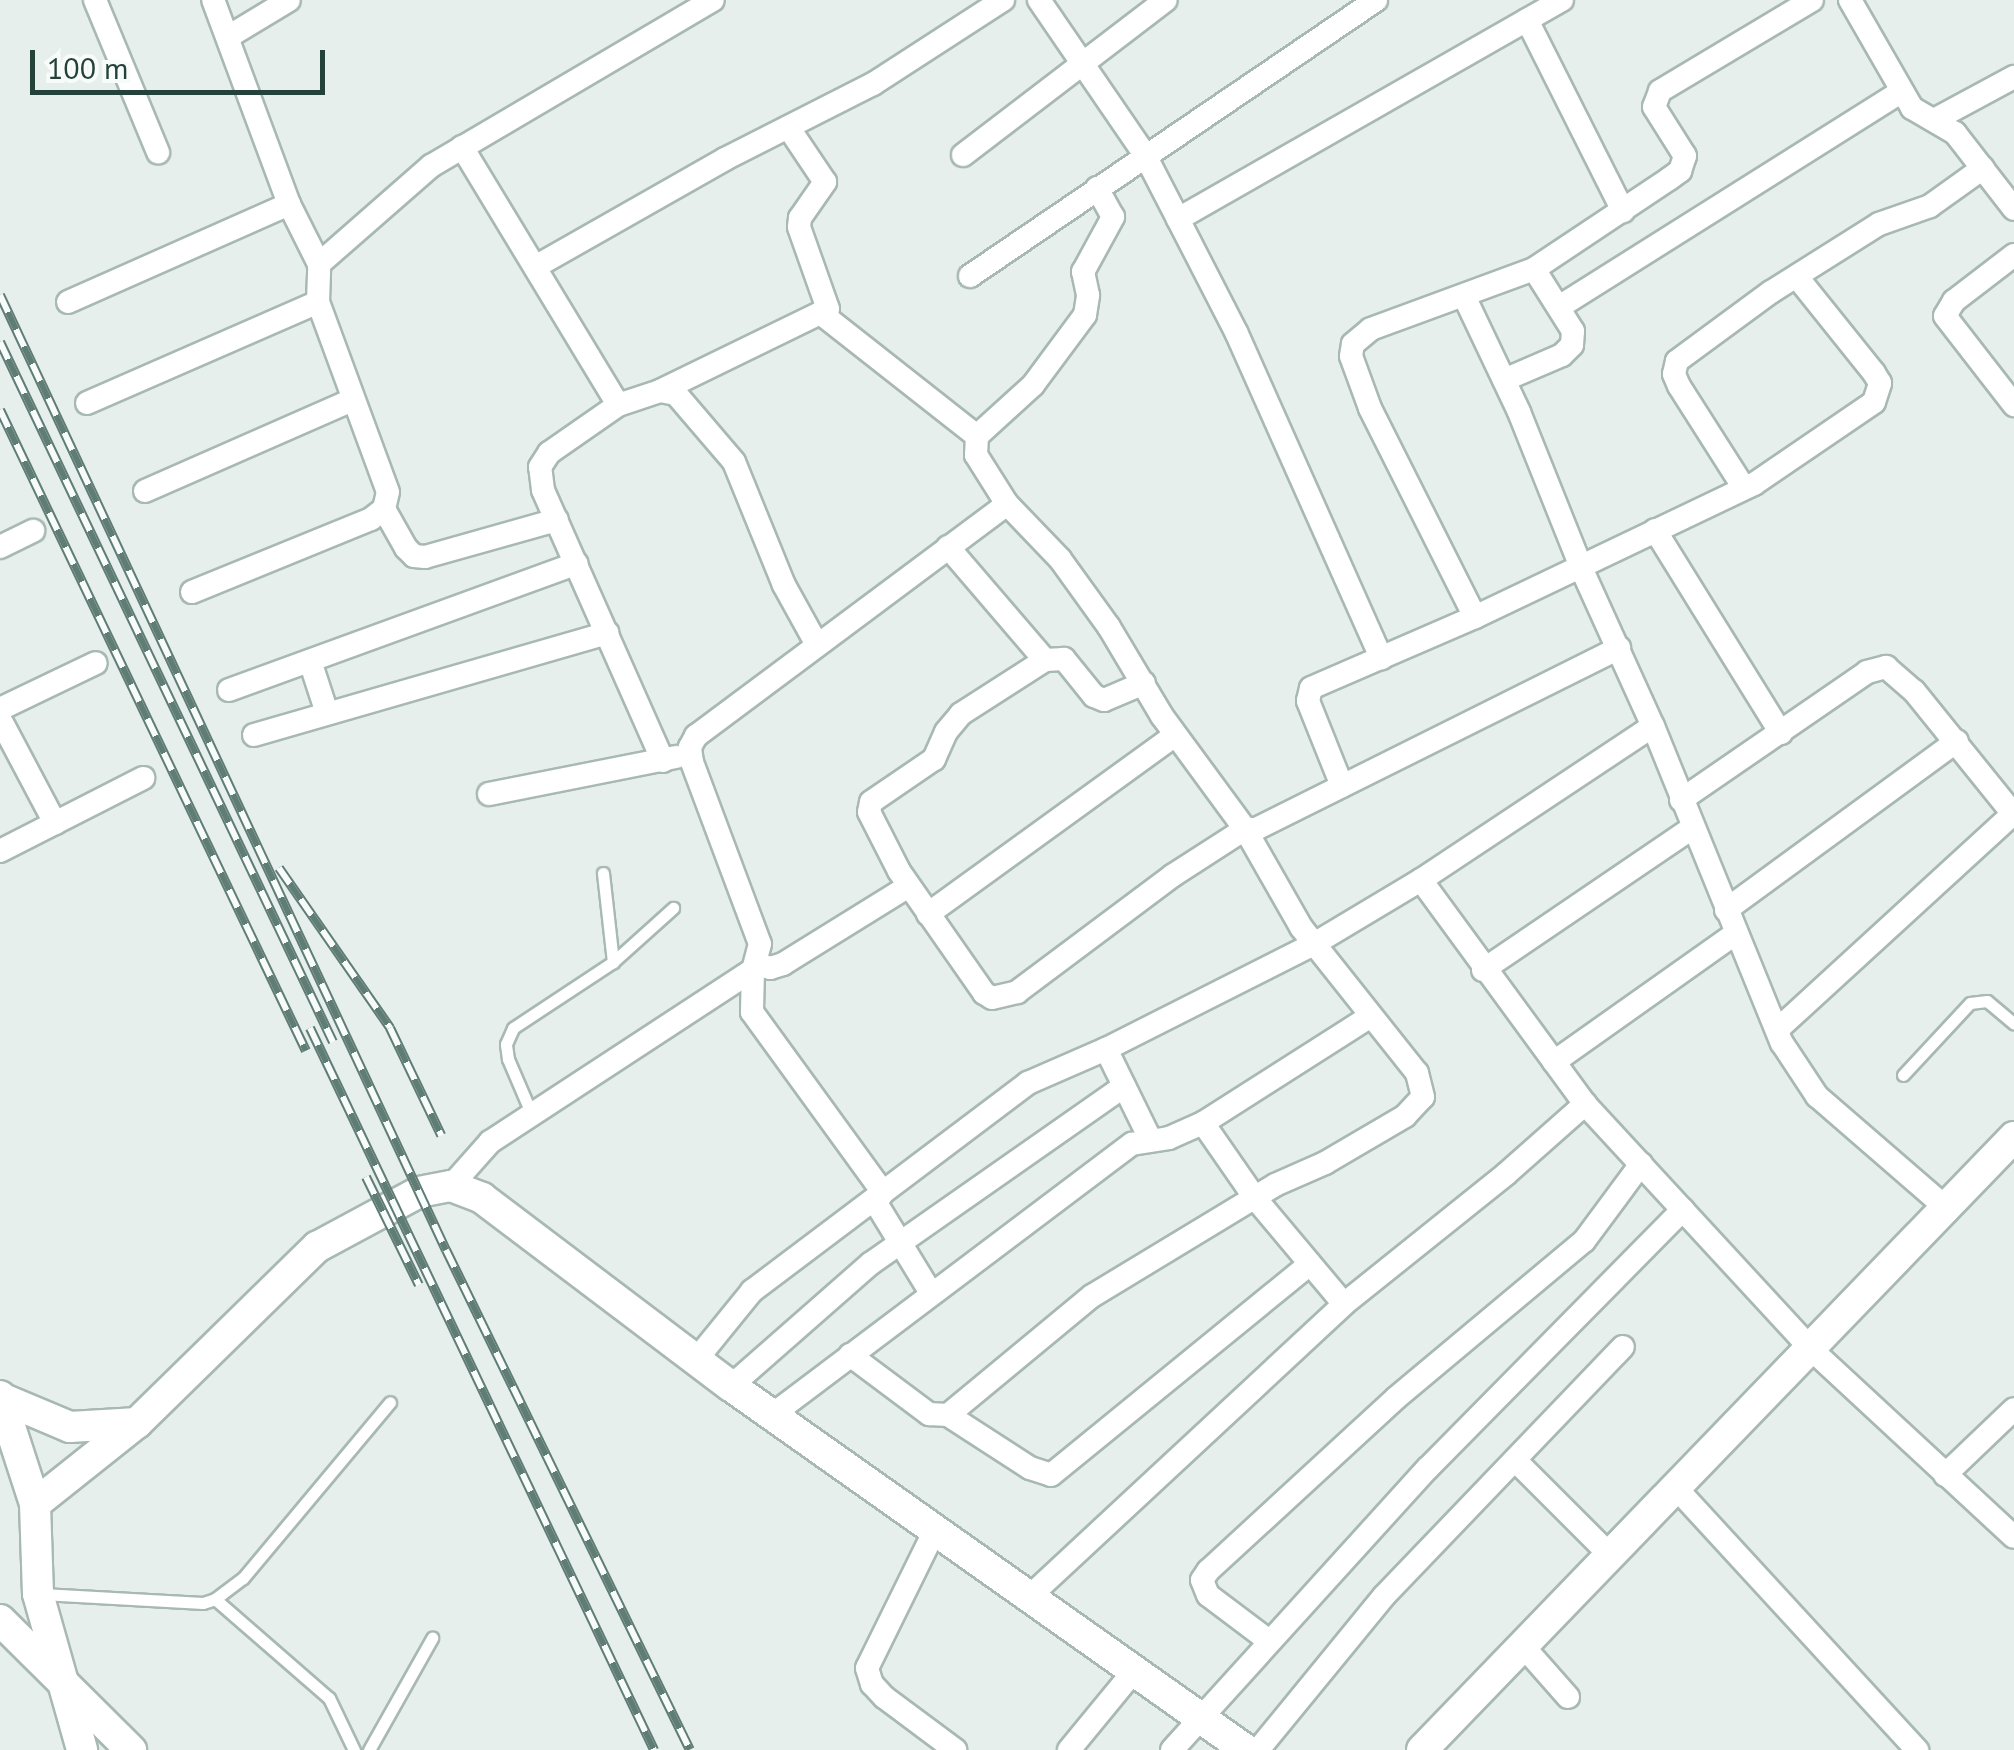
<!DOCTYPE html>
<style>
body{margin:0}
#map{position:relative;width:2014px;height:1750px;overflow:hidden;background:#e6efeb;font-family:"PT Sans",sans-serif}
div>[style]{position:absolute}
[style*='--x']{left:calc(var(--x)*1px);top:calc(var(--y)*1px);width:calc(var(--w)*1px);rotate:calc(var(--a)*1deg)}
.roads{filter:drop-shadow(2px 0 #a8b8b2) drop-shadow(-2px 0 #a8b8b2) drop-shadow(0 2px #a8b8b2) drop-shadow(0 -2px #a8b8b2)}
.service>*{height:11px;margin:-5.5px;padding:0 5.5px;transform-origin:5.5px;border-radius:5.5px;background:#fff}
.minor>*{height:22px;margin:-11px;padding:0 11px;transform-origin:11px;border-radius:11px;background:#fff}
.tertiary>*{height:30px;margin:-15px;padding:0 15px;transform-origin:15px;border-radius:15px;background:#fff}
.rail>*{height:10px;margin-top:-5px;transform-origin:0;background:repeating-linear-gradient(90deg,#f7fbf9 0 19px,#5f7d75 0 38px);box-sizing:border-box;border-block:2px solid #5f7d75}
span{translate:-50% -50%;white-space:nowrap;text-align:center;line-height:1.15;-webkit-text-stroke:8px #f7fbf9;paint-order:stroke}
.scale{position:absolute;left:30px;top:50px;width:295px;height:45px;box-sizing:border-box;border:5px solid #24423a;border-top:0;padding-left:12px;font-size:30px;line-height:35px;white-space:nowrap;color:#24423a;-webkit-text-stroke:8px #f7fbf9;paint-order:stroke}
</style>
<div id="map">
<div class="roads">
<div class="service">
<div style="--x:603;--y:873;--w:90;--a:83.6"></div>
<div style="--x:1903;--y:1075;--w:98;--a:-47.1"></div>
<div style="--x:1970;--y:1003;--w:17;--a:-7"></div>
<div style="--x:1987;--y:1001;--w:35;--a:40"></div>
<div style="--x:532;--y:1115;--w:61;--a:-113.2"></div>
<div style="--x:508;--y:1059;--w:15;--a:-98"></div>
<div style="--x:506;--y:1044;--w:17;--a:-66"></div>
<div style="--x:513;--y:1028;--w:120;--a:-33.4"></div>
<div style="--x:613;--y:962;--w:81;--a:-42"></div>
<div style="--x:42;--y:1594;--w:161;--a:3.2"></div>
<div style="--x:203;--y:1603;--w:13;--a:-18"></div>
<div style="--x:215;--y:1599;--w:35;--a:-37"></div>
<div style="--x:243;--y:1578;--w:229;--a:-50.1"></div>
<div style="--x:215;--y:1599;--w:151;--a:41"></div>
<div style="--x:329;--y:1698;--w:58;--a:64.3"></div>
<div style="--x:369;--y:1750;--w:129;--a:-60.6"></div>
</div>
<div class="minor">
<div style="--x:95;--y:0;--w:165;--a:67.5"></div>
<div style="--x:1039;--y:0;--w:188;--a:55.6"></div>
<div style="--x:1145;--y:155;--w:72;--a:62.7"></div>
<div style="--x:1178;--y:219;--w:129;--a:62.8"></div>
<div style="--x:1237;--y:334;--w:355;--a:66"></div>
<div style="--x:1850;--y:0;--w:125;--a:60.1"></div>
<div style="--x:1912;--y:108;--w:50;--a:30.2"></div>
<div style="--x:1955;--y:133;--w:96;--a:52.2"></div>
<div style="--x:1527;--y:20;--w:214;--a:63.3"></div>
<div style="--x:228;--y:37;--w:71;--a:-31.2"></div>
<div style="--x:1936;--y:119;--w:89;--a:-28.3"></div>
<div style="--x:462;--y:147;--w:301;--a:58.8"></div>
<div style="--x:963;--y:155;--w:255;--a:-37.4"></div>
<div style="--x:1178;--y:219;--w:442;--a:-29.7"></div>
<div style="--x:2014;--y:255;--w:76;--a:142.5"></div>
<div style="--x:1954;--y:301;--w:17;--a:121"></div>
<div style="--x:1945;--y:316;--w:113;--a:52.2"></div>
<div style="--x:319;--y:264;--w:149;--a:-41.2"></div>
<div style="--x:431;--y:166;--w:327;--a:-30.5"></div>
<div style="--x:535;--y:267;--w:219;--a:-29.6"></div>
<div style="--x:725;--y:159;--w:166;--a:-26.9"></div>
<div style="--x:873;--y:84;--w:155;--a:-32.9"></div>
<div style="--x:970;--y:276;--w:491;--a:-34.2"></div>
<div style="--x:1464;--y:296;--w:128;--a:64.6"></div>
<div style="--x:1519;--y:412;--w:172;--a:68.2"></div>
<div style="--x:1583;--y:572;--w:169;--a:65.6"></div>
<div style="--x:1653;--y:726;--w:342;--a:67.9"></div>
<div style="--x:1782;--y:1043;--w:64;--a:56.6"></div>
<div style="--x:1817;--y:1096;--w:169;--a:40.9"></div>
<div style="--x:68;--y:302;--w:242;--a:-23.9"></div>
<div style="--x:1559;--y:307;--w:405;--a:-32.2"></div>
<div style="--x:823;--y:315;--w:196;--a:38.2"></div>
<div style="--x:1504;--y:380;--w:63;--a:-23.3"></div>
<div style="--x:1562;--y:355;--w:14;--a:-45"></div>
<div style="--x:1572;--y:345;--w:14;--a:-86"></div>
<div style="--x:1573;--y:331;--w:73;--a:-122.2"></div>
<div style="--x:660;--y:391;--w:187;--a:-26"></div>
<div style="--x:828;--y:309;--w:87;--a:-109.5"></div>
<div style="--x:799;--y:227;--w:9;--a:-84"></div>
<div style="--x:800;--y:218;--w:44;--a:-55.2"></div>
<div style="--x:825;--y:182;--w:66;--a:-123.9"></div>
<div style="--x:87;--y:403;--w:252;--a:-23.6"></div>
<div style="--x:1744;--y:488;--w:121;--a:-122.5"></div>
<div style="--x:1679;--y:386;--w:13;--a:-113"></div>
<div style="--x:1674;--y:374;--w:13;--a:-77"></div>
<div style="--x:1677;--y:361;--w:117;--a:-36.3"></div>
<div style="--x:1771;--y:292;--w:128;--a:-32.2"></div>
<div style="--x:1879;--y:224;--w:54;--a:-19.4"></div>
<div style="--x:1930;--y:206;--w:65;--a:-35.6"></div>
<div style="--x:145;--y:491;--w:226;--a:-23.7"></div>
<div style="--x:384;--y:509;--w:45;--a:60.6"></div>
<div style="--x:406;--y:548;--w:11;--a:45"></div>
<div style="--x:414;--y:556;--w:11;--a:5"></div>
<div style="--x:425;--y:557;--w:137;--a:-15.7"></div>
<div style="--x:1655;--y:530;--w:239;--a:58.2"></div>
<div style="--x:0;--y:547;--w:37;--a:-26"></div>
<div style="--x:948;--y:547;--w:149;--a:49.4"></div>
<div style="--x:192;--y:592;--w:193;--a:-22.2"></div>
<div style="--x:371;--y:519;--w:16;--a:-38"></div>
<div style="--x:384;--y:509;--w:17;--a:-77"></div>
<div style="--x:388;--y:492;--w:202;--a:-110.2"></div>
<div style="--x:318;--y:302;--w:38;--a:-88"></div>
<div style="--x:319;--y:264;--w:67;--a:-116.6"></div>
<div style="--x:289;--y:204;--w:218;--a:-110.4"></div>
<div style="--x:1475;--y:617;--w:234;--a:-116.7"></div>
<div style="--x:1370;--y:408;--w:55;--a:-110.1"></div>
<div style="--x:1351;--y:356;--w:12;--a:-81"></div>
<div style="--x:1353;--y:344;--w:23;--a:-40"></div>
<div style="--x:1371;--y:329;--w:174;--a:-20.2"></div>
<div style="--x:1534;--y:269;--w:162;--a:-33.7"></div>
<div style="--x:1669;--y:179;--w:14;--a:-36"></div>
<div style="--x:1680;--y:171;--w:16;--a:-72"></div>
<div style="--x:1685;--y:156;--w:58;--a:-122.3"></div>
<div style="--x:1654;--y:107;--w:17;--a:-69"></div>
<div style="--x:1660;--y:91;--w:177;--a:-30.9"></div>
<div style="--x:310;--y:661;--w:55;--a:71.9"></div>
<div style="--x:1144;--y:683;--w:43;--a:157"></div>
<div style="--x:1104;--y:700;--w:11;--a:-158"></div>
<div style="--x:1094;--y:696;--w:48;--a:-129"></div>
<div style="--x:1064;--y:659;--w:19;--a:177"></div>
<div style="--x:1045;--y:660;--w:100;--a:147.3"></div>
<div style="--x:961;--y:714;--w:23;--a:130"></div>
<div style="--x:946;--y:732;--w:30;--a:114"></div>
<div style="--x:934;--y:759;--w:76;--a:145.7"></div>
<div style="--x:871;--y:802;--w:10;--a:101"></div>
<div style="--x:869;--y:812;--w:66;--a:63"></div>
<div style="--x:899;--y:871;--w:149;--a:55.1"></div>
<div style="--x:984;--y:993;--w:9;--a:32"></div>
<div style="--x:992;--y:998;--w:26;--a:-13"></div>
<div style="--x:1017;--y:992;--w:194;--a:-36.8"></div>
<div style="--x:1172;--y:876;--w:87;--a:-32.8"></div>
<div style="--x:1245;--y:829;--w:11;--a:0"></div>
<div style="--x:1256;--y:829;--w:406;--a:-26.5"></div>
<div style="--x:229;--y:690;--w:370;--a:-20"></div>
<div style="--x:0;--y:709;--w:106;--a:-25.6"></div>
<div style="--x:0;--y:719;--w:118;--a:62.1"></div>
<div style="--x:254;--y:735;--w:368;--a:-16.1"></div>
<div style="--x:663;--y:761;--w:296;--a:-113.9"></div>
<div style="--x:543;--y:490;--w:23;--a:-97"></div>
<div style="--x:540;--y:467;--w:17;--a:-57"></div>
<div style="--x:549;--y:453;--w:84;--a:-34.8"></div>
<div style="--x:618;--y:405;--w:44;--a:-18.4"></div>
<div style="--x:660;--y:391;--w:16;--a:11"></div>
<div style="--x:676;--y:394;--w:89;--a:49.5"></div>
<div style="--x:734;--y:462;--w:133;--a:67.9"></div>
<div style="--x:784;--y:585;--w:66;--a:61.1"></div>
<div style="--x:1342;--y:786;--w:92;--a:-111.8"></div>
<div style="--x:1308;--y:701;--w:13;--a:-77"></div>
<div style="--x:1311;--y:688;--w:179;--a:-23.4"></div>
<div style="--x:1475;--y:617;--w:309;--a:-25.5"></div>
<div style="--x:1754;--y:484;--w:145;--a:-34.3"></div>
<div style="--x:1874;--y:402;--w:20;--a:-72"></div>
<div style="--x:1880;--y:383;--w:12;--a:-121"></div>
<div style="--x:1874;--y:373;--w:123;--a:-128.7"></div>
<div style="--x:489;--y:794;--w:191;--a:-11.2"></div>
<div style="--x:1681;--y:800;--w:226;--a:-34.5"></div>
<div style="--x:1867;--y:672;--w:20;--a:-15"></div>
<div style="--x:1886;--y:667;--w:37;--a:41"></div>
<div style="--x:1914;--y:691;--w:159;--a:51.1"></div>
<div style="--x:0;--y:851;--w:161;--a:-27"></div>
<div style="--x:1421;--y:880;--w:278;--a:53.8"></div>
<div style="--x:1585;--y:1104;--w:335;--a:47.3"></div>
<div style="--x:1812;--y:1350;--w:275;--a:42.8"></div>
<div style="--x:1726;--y:910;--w:286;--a:-36.2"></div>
<div style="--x:928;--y:914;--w:305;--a:-35.9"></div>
<div style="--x:757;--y:964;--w:14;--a:17"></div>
<div style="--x:770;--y:968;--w:14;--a:-17"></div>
<div style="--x:783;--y:964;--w:148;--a:-31.8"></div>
<div style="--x:753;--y:970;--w:42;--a:91.4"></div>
<div style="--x:752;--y:1012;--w:223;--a:54"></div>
<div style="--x:883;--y:1192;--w:13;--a:122"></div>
<div style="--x:876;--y:1203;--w:105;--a:58.6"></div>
<div style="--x:1483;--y:970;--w:253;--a:-34.2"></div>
<div style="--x:1777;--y:1030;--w:320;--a:-42.5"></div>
<div style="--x:1106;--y:1049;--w:100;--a:63.9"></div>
<div style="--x:1554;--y:1062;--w:223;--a:-35.3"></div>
<div style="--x:1203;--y:1123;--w:91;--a:55.3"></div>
<div style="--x:1255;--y:1198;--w:138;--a:50"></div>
<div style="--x:451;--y:1186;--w:59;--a:-48.4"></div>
<div style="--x:490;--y:1142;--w:314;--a:-33.2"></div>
<div style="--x:753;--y:970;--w:27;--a:-75"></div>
<div style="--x:760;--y:944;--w:194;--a:-110.5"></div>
<div style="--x:692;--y:762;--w:15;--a:-98"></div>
<div style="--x:690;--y:747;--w:13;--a:-61"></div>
<div style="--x:696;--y:736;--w:388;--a:-36.7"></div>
<div style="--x:850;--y:1355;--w:99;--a:36.8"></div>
<div style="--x:929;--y:1414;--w:19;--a:3"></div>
<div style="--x:948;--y:1415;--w:187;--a:-39.6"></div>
<div style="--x:1092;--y:1296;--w:214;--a:-31.2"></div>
<div style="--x:1275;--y:1185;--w:55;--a:-23.7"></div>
<div style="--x:1325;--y:1163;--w:93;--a:-30.4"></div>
<div style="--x:1405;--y:1116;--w:26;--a:-47"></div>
<div style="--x:1423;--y:1097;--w:25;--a:-104"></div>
<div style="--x:1417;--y:1073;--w:186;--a:-128.5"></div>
<div style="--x:1301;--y:927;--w:113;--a:-119.7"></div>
<div style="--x:1245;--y:829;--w:140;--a:-126.3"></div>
<div style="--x:1162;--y:716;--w:104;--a:-120.8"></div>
<div style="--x:1109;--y:627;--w:84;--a:-125.8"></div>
<div style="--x:1060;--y:559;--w:76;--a:-133.9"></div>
<div style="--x:1007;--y:504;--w:58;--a:-122.3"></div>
<div style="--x:976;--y:455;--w:19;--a:-87"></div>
<div style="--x:977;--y:436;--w:76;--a:-42.3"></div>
<div style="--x:1033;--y:385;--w:87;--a:-53.4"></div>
<div style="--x:1085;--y:315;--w:20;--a:-81"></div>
<div style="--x:1088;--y:295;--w:24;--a:-102"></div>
<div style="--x:1083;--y:272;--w:63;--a:-61.4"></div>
<div style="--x:1113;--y:217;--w:33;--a:-119"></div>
<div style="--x:696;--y:1360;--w:89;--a:-50.9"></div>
<div style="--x:752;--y:1291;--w:346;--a:-37"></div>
<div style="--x:1028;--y:1083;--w:85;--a:-23.6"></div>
<div style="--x:1106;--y:1049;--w:233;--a:-26.8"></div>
<div style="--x:1314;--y:944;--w:125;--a:-30.9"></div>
<div style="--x:1421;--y:880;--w:278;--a:-33.6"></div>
<div style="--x:731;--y:1386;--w:185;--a:-41.3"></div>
<div style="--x:870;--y:1264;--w:310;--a:-35"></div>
<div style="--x:772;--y:1415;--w:451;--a:-37"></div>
<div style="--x:1132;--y:1144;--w:37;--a:-9"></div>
<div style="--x:1169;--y:1138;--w:37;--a:-24"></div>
<div style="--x:1203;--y:1123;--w:199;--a:-32.5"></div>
<div style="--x:948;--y:1415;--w:98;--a:32.9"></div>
<div style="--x:1030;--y:1468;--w:22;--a:18"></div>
<div style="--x:1051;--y:1475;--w:334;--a:-39.2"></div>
<div style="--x:1515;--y:1460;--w:136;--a:45"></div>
<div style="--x:1945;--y:1475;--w:95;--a:-43.7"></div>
<div style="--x:1677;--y:1489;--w:355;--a:47.4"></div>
<div style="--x:935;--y:1530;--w:154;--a:116.2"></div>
<div style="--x:867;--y:1668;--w:17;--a:73"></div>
<div style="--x:872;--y:1684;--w:18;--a:47"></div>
<div style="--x:884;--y:1697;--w:89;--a:36.7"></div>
<div style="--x:1029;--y:1597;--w:430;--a:-42.9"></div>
<div style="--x:1344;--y:1304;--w:208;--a:-38.7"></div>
<div style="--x:1506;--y:1174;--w:106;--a:-41.5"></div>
<div style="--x:1269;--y:1641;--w:76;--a:-143"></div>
<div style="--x:1208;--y:1595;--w:16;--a:-112"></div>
<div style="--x:1202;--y:1580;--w:11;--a:-56"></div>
<div style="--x:1208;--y:1571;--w:255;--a:-42.6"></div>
<div style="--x:1396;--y:1398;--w:245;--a:-39.9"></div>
<div style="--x:1584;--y:1241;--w:96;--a:-53.5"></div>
<div style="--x:1523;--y:1646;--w:68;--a:48.6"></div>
<div style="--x:1069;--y:1750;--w:102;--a:-50.6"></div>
<div style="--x:1172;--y:1750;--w:381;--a:-47.8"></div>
<div style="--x:1428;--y:1468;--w:363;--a:-45.4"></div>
<div style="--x:1258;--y:1750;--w:199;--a:-50.7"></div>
<div style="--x:1384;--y:1596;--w:345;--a:-46.2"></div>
</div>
<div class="tertiary">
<div style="--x:0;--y:1396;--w:114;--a:72"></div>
<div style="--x:35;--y:1504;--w:90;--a:88.1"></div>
<div style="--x:38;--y:1594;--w:162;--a:74.2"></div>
<div style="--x:1;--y:1398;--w:75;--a:22.8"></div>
<div style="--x:70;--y:1427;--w:67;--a:-3.4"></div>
<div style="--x:35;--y:1504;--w:130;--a:-38.5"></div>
<div style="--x:137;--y:1423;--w:252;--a:-44.4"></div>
<div style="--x:317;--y:1247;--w:116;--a:-28.3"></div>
<div style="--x:419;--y:1192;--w:33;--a:-11"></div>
<div style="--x:451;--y:1186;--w:33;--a:21"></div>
<div style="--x:482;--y:1198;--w:312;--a:37.1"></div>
<div style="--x:731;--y:1386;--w:631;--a:35.25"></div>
<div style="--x:0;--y:1620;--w:185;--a:44.8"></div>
<div style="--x:1422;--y:1750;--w:852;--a:-46"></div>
</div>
</div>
<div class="rail">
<div style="--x:0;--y:295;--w:1054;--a:64.97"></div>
<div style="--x:446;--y:1250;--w:556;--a:63.99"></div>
<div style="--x:0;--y:342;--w:775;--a:64.56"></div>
<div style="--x:0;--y:410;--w:710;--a:64.48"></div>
<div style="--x:279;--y:868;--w:195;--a:55.2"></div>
<div style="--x:390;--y:1028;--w:119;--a:64.5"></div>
<div style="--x:310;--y:1028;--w:800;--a:64.52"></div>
<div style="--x:366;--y:1177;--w:120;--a:63.9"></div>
</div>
<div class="scale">100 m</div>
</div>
